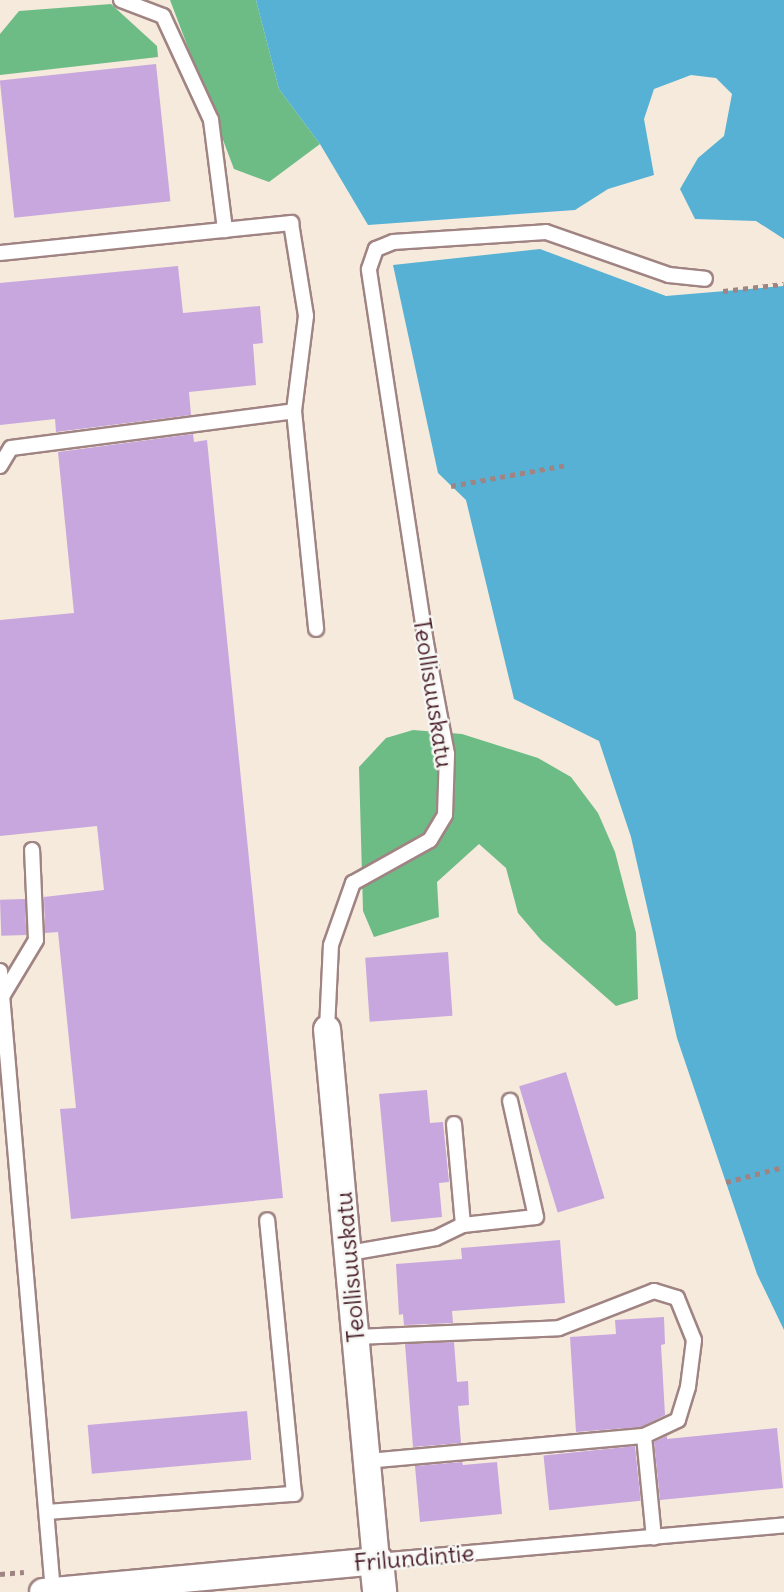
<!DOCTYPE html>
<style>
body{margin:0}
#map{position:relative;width:784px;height:1592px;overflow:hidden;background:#f5eadb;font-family:Delius,sans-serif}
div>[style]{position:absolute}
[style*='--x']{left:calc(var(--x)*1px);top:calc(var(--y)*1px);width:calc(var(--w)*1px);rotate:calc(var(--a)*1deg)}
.forest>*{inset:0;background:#6dbc86}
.water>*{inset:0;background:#56b1d4}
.building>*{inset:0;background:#c7a7de;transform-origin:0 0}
.path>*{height:4.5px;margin-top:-2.25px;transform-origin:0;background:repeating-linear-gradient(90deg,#a08483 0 5px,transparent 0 10px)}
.roads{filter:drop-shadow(2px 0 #a08483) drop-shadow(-2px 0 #a08483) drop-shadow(0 2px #a08483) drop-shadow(0 -2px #a08483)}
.service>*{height:14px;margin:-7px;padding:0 7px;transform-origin:7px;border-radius:7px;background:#fff}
.minor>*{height:26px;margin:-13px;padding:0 13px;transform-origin:13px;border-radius:13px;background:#fff}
.tertiary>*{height:33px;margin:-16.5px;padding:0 16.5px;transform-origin:16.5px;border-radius:16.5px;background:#fff}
span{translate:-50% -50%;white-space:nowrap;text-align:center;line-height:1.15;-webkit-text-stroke:5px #f6f6f2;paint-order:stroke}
.street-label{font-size:24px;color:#4a1f2b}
</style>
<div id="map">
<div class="forest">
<div style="clip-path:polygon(170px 0,256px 0,279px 89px,320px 144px,269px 182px,234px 169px)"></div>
<div style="clip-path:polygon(111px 4px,157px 46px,158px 57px,0 75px,0 34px,19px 11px)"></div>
<div style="clip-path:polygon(413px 730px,462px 734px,538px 758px,571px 777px,598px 813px,615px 852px,636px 933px,638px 999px,616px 1006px,541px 940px,518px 913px,506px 868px,479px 844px,437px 882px,439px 917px,374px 937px,363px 911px,359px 767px,386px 738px)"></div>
</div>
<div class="water">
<div style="clip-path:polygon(256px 0,784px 0,784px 239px,756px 221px,695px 219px,680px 189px,698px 158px,724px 136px,732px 94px,716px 78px,691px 75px,654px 89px,644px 119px,654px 175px,608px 189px,575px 210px,368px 225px,320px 144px,279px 89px)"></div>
<div style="clip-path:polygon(540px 249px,666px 296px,784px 286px,784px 1330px,757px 1274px,677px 1038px,631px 837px,599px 741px,514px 699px,466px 500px,438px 473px,393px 265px)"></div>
</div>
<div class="building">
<div style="left:156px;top:64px;width:138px;height:157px;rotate:84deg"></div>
<div style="clip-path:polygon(178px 266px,183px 313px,260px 306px,263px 343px,253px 344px,256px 385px,189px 392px,191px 415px,56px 432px,55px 419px,0 425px,0 283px)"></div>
<div style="clip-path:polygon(193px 434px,194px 442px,207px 440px,283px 1198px,71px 1219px,60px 1109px,76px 1108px,58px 932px,45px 933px,44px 897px,104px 890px,97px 826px,0 836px,0 620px,74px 613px,58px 452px)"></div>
<div style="left:25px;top:899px;width:36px;height:25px;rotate:88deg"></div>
<div style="left:448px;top:952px;width:64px;height:83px;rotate:86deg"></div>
<div style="left:566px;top:1072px;width:132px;height:49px;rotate:73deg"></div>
<div style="clip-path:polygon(427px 1090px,430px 1123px,443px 1122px,449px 1182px,439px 1183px,442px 1217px,391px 1222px,379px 1094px)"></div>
<div style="clip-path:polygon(560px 1240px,565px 1303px,452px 1311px,453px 1323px,404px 1325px,403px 1314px,399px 1315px,396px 1264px,462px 1259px,461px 1248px)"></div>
<div style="clip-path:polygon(664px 1317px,665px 1344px,661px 1345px,665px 1415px,641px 1427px,576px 1432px,570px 1337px,616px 1334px,615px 1320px)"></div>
<div style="clip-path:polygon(454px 1342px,457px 1382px,468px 1381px,469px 1405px,458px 1406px,461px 1443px,413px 1447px,405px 1344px)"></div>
<div style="left:247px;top:1411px;width:49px;height:160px;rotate:85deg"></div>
<div style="clip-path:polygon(777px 1428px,783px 1488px,660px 1500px,654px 1442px,667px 1436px,667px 1439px)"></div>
<div style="left:635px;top:1446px;width:55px;height:92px;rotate:84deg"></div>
<div style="clip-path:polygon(462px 1462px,463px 1465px,497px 1462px,502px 1514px,420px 1522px,415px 1466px)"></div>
</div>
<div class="path">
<div style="--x:723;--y:291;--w:61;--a:-6.5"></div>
<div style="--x:451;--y:486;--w:118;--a:-10.3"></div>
<div style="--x:726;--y:1182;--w:60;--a:-14.5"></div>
<div style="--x:0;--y:1574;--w:24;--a:-5"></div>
</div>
<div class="roads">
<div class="service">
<div style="--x:121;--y:0;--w:45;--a:20.9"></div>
<div style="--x:163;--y:16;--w:115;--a:65.2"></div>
<div style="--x:211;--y:120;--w:111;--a:82.7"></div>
<div style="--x:0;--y:253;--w:293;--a:-5.9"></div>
<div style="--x:291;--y:223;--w:94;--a:80.8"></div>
<div style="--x:306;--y:316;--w:96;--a:97.2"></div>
<div style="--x:0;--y:466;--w:21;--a:-59"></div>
<div style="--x:11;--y:448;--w:285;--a:-7.4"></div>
<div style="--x:294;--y:411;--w:219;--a:84.2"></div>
<div style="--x:0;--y:971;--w:623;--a:85.12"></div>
<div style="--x:3;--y:995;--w:64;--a:-59"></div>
<div style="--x:36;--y:940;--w:90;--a:-92.5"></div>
<div style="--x:327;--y:1029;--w:84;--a:-87.3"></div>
<div style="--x:331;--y:945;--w:66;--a:-70.5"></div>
<div style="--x:353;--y:883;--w:88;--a:-29.2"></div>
<div style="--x:430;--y:840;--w:29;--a:-59"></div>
<div style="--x:445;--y:815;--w:61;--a:-88.1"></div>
<div style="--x:447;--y:754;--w:113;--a:-100.7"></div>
<div style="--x:426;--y:643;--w:378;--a:-98.7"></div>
<div style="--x:369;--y:269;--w:21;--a:-71"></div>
<div style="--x:376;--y:249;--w:18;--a:-22"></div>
<div style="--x:393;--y:242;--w:153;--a:-3.7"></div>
<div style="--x:546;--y:232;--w:130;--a:19.3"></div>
<div style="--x:669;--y:275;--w:36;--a:6"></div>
<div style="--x:454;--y:1124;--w:101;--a:84.9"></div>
<div style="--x:349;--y:1253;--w:88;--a:-9.8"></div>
<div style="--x:436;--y:1238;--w:30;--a:-26"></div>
<div style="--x:463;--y:1225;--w:73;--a:-6.3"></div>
<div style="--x:536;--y:1217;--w:119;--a:-102.6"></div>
<div style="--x:356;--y:1337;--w:203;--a:-2.5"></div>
<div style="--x:559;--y:1328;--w:102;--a:-21.3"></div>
<div style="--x:654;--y:1291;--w:24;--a:17"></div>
<div style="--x:677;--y:1298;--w:45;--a:68"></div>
<div style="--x:694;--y:1340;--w:47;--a:97.3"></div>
<div style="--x:688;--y:1387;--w:34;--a:107"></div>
<div style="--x:678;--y:1420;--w:38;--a:155"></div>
<div style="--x:644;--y:1436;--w:102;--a:84.4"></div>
<div style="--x:367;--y:1461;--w:278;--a:-5.2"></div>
<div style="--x:47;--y:1512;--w:248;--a:-4.2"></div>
<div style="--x:294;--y:1494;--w:275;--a:-95.6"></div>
<div style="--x:376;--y:1561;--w:410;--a:-5"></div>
</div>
<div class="minor">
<div style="--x:43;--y:1592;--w:334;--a:-5.3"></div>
<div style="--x:376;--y:1561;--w:534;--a:-95.26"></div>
</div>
<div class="tertiary">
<div style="--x:376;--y:1561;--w:31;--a:84"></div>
</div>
</div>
<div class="street-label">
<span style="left:433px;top:693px;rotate:81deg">Teollisuuskatu</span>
<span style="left:350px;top:1267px;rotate:-95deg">Teollisuuskatu</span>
<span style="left:414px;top:1558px;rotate:-5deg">Frilundintie</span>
</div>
</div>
